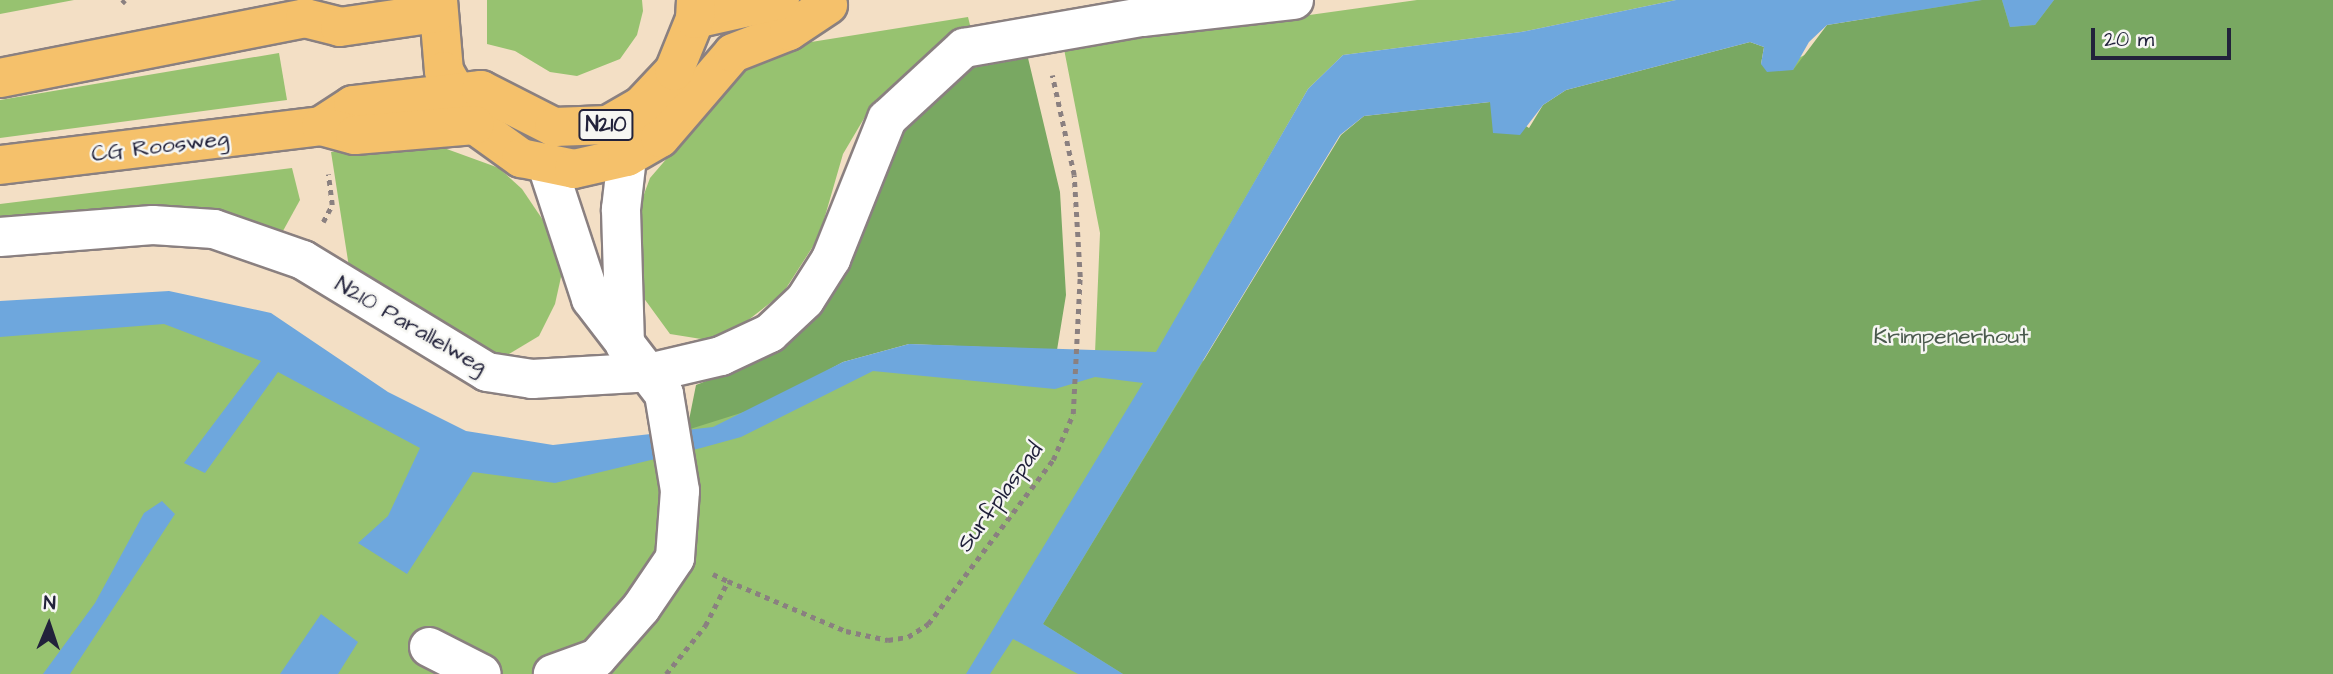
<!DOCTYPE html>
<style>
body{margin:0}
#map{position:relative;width:2333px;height:674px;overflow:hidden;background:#f3dfc5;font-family:"Architects Daughter",sans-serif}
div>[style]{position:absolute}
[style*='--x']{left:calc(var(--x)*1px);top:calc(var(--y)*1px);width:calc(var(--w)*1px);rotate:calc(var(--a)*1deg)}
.green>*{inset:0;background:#97c270}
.forest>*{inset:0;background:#79a862}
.water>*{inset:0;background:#6ea7dd}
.path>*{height:4.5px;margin-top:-2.25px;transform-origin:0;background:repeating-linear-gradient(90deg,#8a8080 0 5px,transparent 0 10px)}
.roads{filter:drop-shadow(2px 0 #8a8080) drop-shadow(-2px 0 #8a8080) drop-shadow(0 2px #8a8080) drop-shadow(0 -2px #8a8080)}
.minor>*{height:38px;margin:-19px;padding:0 19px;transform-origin:19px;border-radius:19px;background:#fff}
.primary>*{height:38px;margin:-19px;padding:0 19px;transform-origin:19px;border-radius:19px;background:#f5c16b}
span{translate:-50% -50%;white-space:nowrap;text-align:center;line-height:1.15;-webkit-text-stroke:5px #f6f6f2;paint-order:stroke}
.shield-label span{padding:2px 5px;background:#f6f6f2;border:2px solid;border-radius:5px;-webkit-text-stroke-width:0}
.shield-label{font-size:21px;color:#22223b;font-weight:700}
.street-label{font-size:23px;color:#22223b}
.park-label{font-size:23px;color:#4b5a4e}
.north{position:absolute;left:14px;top:590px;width:70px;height:70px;-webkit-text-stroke:5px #f6f6f2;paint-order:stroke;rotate:2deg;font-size:19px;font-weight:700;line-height:28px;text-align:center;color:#22223b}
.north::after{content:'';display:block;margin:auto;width:24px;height:32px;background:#22223b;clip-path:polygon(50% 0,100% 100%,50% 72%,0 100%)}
.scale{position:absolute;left:2091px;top:28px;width:140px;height:32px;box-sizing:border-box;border:4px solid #22223b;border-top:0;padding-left:9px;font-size:21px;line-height:24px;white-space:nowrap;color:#22223b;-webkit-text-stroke:5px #f6f6f2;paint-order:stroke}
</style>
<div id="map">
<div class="green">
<div style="clip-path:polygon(0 0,74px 0,0 14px)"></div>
<div style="clip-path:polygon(487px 0,642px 0,643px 11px,637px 35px,620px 59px,577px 76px,550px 72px,515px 51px,487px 44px)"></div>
<div style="clip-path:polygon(1417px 0,1676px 0,1521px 32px,1343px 55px,1308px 89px,1157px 352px,1095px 353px,1100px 233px,1064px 49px)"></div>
<div style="clip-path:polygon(1913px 0,2333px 0,2333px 674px,0 674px,0 319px,239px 324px,483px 460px,596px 457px,865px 365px,1173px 376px)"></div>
<div style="clip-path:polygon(968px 17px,971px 29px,869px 110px,843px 154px,819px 237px,783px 293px,720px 342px,670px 334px,643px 297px,635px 257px,640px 205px,650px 178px,743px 70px,786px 46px)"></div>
<div style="clip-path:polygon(279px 53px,287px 100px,0 138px,0 100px)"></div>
<div style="clip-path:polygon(433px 144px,499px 168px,522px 189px,551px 232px,563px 268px,555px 304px,539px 336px,509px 354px,493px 353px,349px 267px,331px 152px)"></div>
<div style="clip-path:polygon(292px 168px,300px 200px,278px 240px,0 231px,0 204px)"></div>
</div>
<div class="forest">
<div style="clip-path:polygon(1982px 0,2002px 0,2010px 27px,2035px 25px,2054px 0,2333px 0,2333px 674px,1123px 674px,1043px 624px,1341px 135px,1364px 116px,1490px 102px,1529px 128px,1543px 105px,1566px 90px,1750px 42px,1764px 47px,1761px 64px,1793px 70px,1827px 25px)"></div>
<div style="clip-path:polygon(1028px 58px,1060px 192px,1066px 295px,1057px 350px,909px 344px,843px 362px,763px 406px,687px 430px,696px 385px,754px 362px,895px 126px,949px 72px)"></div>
</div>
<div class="water">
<div style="clip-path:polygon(1676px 0,1982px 0,1827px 25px,1809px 42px,1793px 70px,1767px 72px,1761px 64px,1764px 47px,1750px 42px,1566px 90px,1543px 105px,1520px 135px,1493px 133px,1490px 102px,1364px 116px,1340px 135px,1043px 624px,1123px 674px,1078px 674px,1013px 639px,990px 674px,966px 674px,1143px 383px,1095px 377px,1055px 389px,873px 371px,741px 437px,701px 448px,555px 483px,473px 472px,407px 574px,358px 543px,388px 516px,420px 448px,278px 372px,205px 473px,184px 463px,261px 361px,164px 324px,0 337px,0 301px,169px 291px,271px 313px,388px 392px,466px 431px,553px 445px,713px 427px,843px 362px,909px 344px,1156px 352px,1308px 89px,1343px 55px,1521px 32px)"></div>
<div style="clip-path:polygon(2002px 0,2054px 0,2035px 25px,2010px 27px)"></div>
<div style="clip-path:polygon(162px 501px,175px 514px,70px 674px,43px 674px,95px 603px,144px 513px)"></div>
<div style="clip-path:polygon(321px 614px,358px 642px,338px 674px,280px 674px)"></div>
</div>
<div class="path">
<div style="--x:122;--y:3;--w:4;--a:-45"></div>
<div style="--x:323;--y:222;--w:19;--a:-62"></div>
<div style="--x:332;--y:205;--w:31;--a:-97"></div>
<div style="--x:713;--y:574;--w:17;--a:25"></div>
<div style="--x:666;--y:674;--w:62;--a:-50.9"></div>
<div style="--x:705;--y:626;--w:51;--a:-62.9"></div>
<div style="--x:728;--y:581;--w:128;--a:23"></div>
<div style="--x:846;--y:631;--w:43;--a:12.1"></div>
<div style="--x:888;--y:640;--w:20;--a:-9"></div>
<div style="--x:908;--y:637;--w:24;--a:-33"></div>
<div style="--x:928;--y:624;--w:206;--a:-52.7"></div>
<div style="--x:1053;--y:460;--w:50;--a:-66.5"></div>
<div style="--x:1073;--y:414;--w:137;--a:-87.1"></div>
<div style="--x:1080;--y:277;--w:102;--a:-93.4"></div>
<div style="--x:1074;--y:175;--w:102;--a:-102.4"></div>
</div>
<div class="roads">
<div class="minor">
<div style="--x:547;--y:165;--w:141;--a:71.8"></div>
<div style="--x:591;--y:299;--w:120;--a:52.5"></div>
<div style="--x:664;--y:394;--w:98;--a:80.6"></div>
<div style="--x:680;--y:491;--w:67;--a:94.3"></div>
<div style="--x:675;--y:558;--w:60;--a:124.2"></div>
<div style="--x:641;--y:608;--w:67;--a:131.3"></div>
<div style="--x:597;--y:658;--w:47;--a:160"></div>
<div style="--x:0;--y:237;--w:153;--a:-4.5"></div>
<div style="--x:153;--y:225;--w:61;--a:3.8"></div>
<div style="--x:214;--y:229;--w:94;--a:19.2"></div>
<div style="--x:303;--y:260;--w:215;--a:31.3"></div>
<div style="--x:487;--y:372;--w:46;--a:8.8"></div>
<div style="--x:532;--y:379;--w:121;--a:-3.3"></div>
<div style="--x:653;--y:372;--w:70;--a:-13.2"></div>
<div style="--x:721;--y:356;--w:54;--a:-25.1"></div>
<div style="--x:770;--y:333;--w:48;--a:-43.3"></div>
<div style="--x:805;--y:300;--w:49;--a:-57.6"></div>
<div style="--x:831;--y:259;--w:151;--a:-68.2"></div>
<div style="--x:887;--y:119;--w:105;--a:-42.7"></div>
<div style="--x:964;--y:48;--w:181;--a:-9.9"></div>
<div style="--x:1142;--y:17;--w:153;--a:-6.4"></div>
<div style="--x:625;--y:345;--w:136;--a:-91.7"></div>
<div style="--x:621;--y:209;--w:52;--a:-83.4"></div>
<div style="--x:429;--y:647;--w:59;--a:27"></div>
</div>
<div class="primary">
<div style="--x:438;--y:0;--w:71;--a:85.2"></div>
<div style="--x:444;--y:71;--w:62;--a:60.1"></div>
<div style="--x:475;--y:125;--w:57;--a:35.7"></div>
<div style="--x:521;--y:158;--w:54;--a:11.7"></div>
<div style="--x:574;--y:169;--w:54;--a:-12.8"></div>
<div style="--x:627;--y:157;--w:38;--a:-30"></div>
<div style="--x:660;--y:138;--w:112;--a:-49.3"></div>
<div style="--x:733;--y:53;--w:60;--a:-21.4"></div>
<div style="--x:789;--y:31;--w:47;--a:-33.7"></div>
<div style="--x:695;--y:19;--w:87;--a:-12.6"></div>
<div style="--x:0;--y:78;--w:311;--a:-11.1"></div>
<div style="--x:305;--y:18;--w:36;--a:14"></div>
<div style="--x:340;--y:27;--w:97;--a:-8.3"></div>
<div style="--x:321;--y:126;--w:38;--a:-33"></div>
<div style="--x:353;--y:105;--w:129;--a:-6.7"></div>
<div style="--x:481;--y:90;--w:82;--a:26.9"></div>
<div style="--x:554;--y:127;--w:54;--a:-2.1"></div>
<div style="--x:608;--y:125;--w:39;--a:-30"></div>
<div style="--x:642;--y:105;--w:47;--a:-46.7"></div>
<div style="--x:674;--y:71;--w:56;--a:-68"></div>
<div style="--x:695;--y:19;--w:19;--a:-87"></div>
<div style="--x:0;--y:165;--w:323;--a:-6.9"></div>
<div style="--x:321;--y:126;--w:35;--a:15"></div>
<div style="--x:355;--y:135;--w:120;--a:-4.8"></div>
</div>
</div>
<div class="shield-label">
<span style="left:606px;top:125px">N210</span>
</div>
<div class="street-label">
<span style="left:160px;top:146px;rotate:-7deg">CG Roosweg</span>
<span style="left:411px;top:325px;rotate:30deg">N210 Parallelweg</span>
<span style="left:1000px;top:497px;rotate:-54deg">Surfplaspad</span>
</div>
<div class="park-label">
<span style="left:1951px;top:336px">Krimpenerhout</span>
</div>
<div class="north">N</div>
<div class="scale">20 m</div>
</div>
